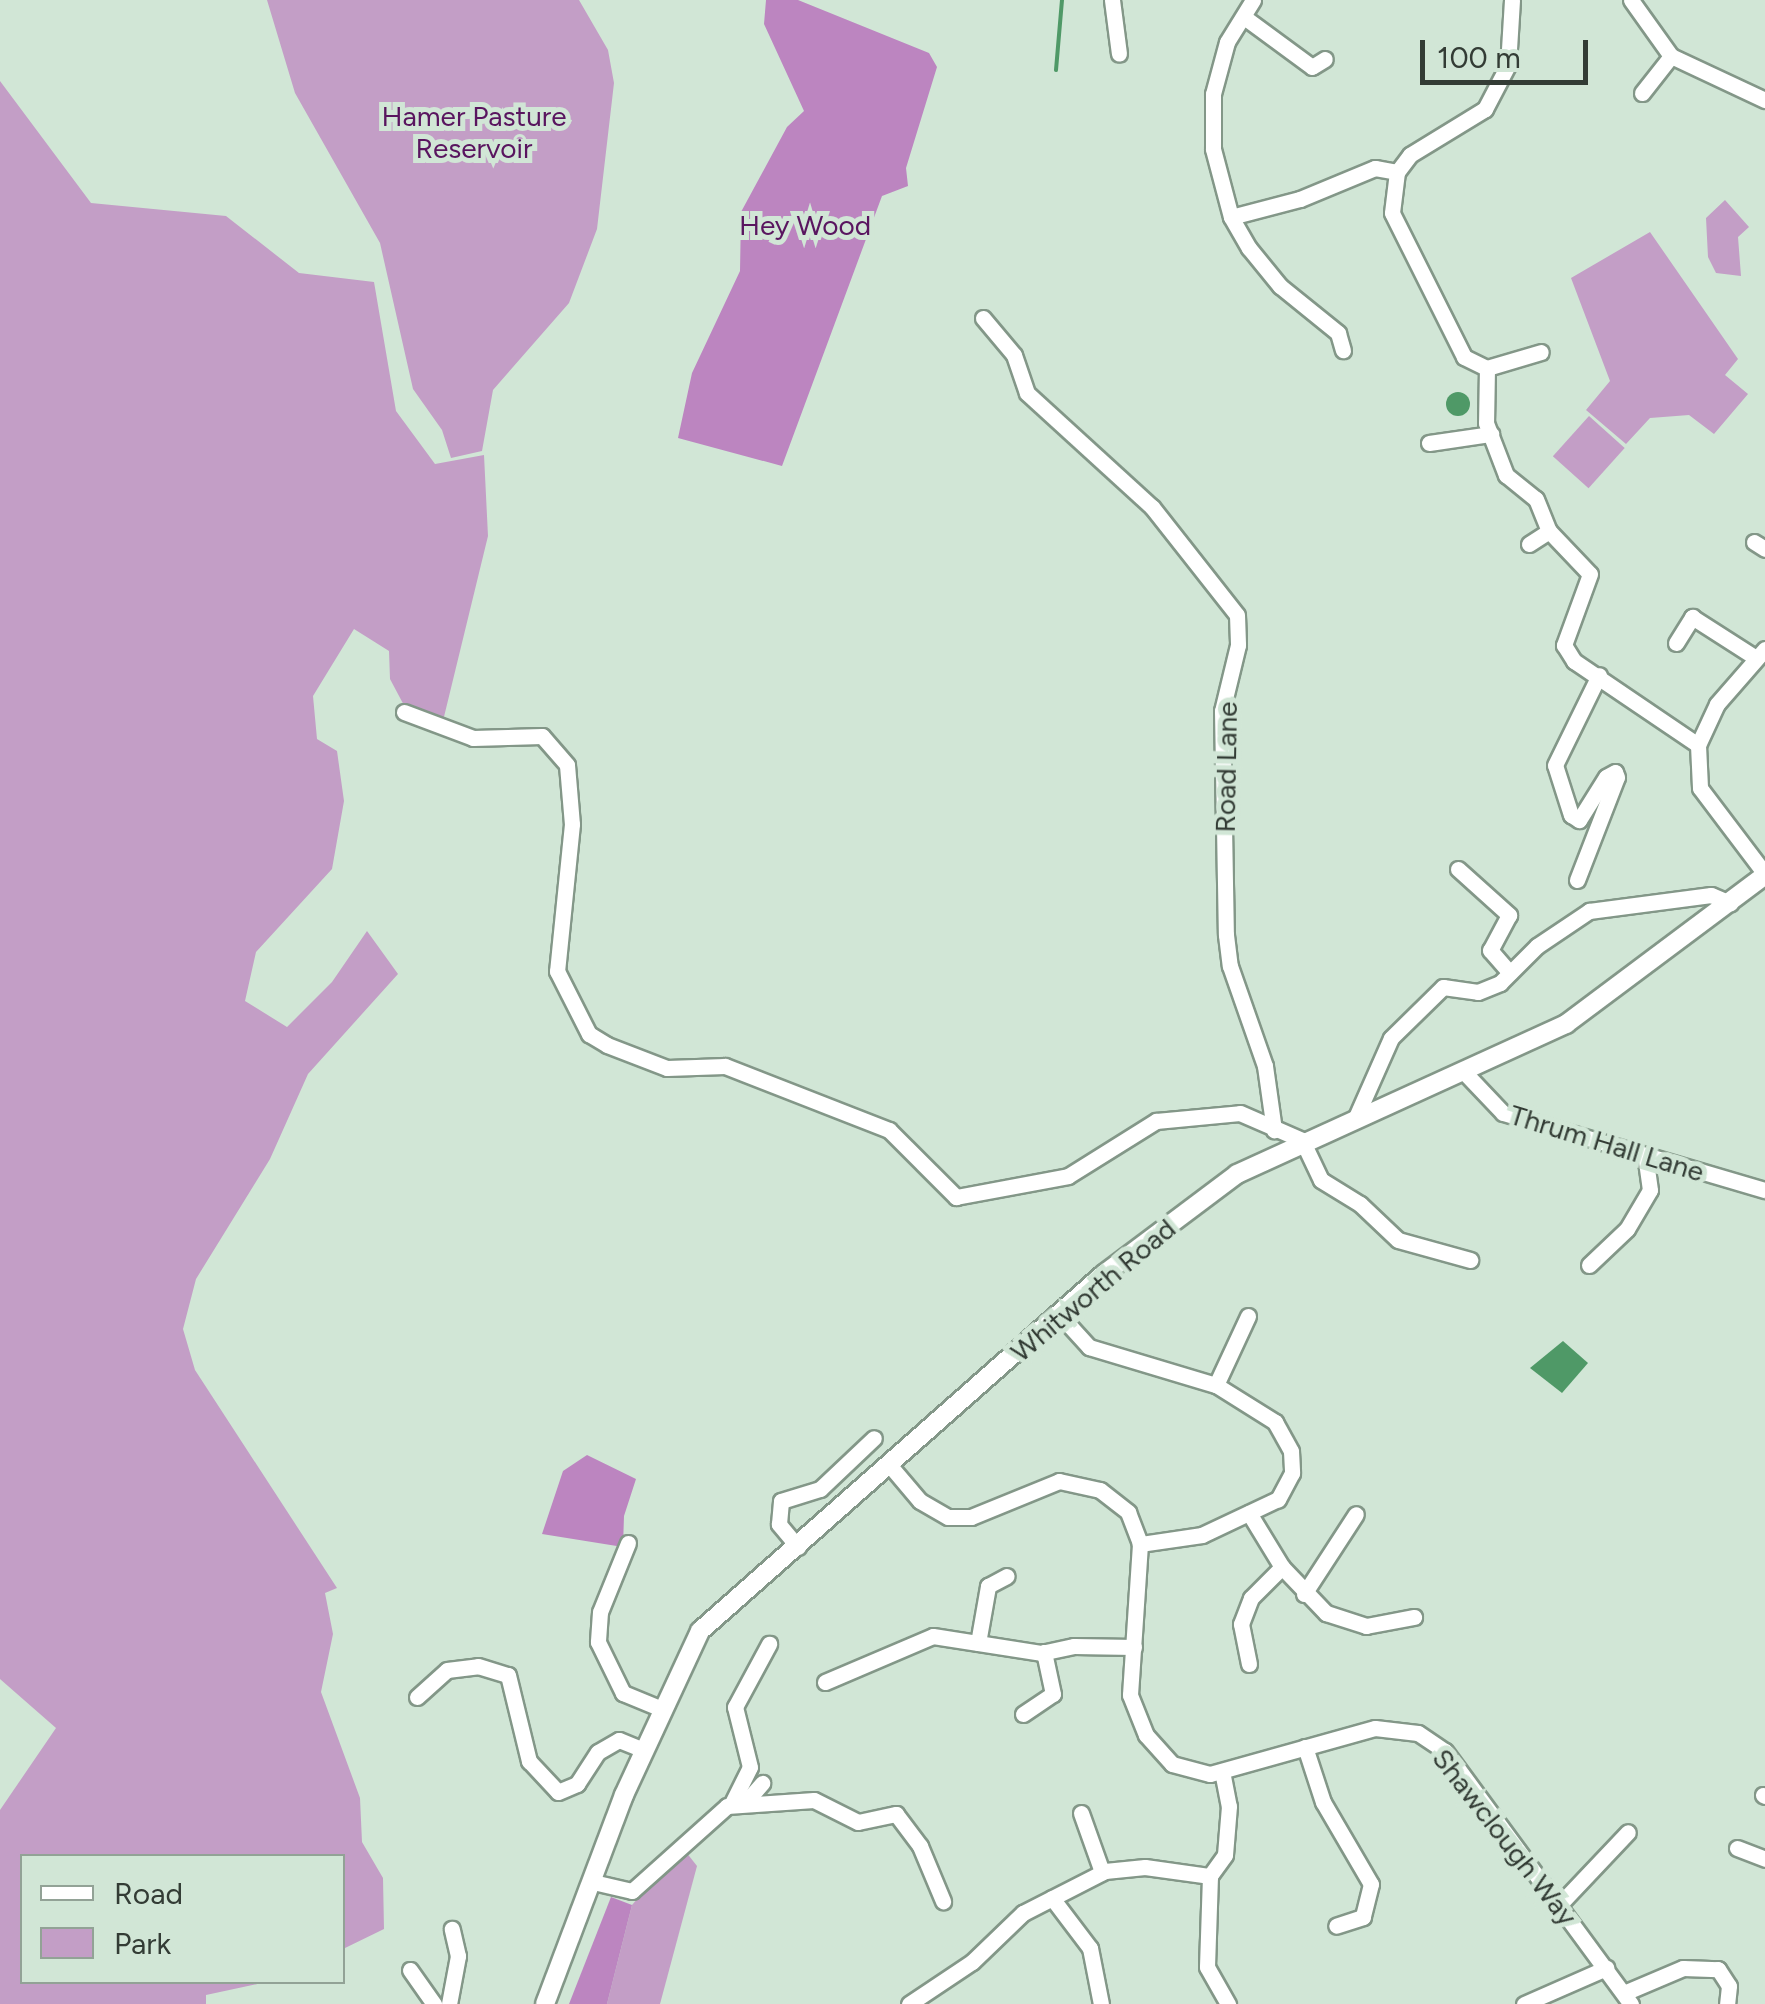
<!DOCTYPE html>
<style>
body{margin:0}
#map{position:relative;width:1765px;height:2004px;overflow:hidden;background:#d1e6d6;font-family:Figtree,sans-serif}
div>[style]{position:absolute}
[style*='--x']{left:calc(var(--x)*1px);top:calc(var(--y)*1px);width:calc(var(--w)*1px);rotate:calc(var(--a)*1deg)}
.green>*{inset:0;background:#c39ec6;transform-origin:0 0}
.forest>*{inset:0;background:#bc85c0}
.water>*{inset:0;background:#4f9967}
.round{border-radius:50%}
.stream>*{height:4px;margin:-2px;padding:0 2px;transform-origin:2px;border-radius:2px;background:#4f9967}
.roads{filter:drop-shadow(2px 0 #839788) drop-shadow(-2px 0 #839788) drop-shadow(0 2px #839788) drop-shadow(0 -2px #839788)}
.minor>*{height:15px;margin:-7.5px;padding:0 7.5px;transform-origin:7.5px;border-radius:7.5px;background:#fff}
.major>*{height:18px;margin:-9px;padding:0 9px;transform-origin:9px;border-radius:9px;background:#fff}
span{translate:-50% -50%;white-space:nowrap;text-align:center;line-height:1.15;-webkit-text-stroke:10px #d1e6d6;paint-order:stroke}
.park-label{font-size:28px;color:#59155f}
.street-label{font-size:28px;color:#333c35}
.legend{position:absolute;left:20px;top:1854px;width:325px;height:130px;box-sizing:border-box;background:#d1e6d6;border:2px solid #92a296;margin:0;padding:12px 18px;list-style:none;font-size:30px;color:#333c35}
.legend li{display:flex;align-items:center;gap:20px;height:50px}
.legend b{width:50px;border:2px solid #92a296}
.scale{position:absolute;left:1420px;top:40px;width:168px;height:45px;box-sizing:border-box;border:5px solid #333c35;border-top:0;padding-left:12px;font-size:30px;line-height:35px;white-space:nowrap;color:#333c35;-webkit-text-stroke:8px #d1e6d6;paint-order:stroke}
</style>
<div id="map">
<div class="green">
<div style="clip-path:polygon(267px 0,579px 0,608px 50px,614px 83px,597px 229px,569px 303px,493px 390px,482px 451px,451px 458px,442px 430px,413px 389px,380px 243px,295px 93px)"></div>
<div style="clip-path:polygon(0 81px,91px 203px,226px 216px,299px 273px,374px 282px,396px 411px,435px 464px,484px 455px,488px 536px,442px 725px,407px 711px,390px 679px,389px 651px,354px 629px,313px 696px,317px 739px,337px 751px,344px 801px,332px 869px,256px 952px,245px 1001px,287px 1027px,332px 982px,367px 931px,398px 974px,308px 1074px,270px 1159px,196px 1279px,183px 1329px,195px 1370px,337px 1588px,325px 1593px,333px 1634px,321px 1692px,360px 1798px,362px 1842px,383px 1878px,384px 1929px,343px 1949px,342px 1856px,22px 1856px,22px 1982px,267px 1982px,206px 1995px,206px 2004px,0 2004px,0 1810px,56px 1728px,0 1679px)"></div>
<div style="clip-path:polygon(1725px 200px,1749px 227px,1738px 237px,1741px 276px,1716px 273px,1708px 257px,1706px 218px)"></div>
<div style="clip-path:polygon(1650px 232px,1738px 359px,1725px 375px,1748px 394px,1714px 434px,1689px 415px,1650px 418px,1626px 444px,1586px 410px,1610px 381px,1571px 278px)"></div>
<div style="left:1589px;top:416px;width:48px;height:54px;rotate:42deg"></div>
<div style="clip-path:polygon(682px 1847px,697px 1866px,660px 2004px,607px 2004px,632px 1905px)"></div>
</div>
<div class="forest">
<div style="clip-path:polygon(766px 0,798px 0,929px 53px,937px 67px,906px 168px,908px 186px,882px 196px,782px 466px,678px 438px,692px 373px,740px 271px,741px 212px,787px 127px,804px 111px,764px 24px)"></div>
<div style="clip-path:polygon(587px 1455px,636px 1479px,624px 1516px,623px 1547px,542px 1534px,563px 1471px)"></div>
<div style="clip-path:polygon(611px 1897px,632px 1905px,607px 2004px,569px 2004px)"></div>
</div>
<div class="water">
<div class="round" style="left:1446px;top:392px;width:24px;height:24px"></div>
<div style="clip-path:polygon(1563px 1341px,1588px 1363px,1562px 1393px,1530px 1368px)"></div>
</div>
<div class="stream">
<div style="--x:1056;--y:70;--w:70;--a:-85.1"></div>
</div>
<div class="roads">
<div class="minor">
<div style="--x:1112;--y:0;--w:54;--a:82.6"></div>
<div style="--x:1253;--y:0;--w:49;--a:121.8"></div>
<div style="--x:1227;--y:42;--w:54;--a:105.1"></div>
<div style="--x:1213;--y:94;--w:55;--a:90"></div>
<div style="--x:1213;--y:149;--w:70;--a:75.2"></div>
<div style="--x:1231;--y:217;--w:36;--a:60"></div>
<div style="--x:1249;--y:248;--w:49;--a:50.8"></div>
<div style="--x:1280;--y:286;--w:75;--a:39"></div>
<div style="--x:1338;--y:333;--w:18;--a:74"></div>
<div style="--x:1512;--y:0;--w:65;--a:93.5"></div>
<div style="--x:1508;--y:65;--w:50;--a:117.6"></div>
<div style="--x:1485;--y:109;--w:88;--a:148.5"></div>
<div style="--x:1410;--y:155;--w:21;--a:127"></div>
<div style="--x:1397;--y:172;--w:41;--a:97"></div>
<div style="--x:1392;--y:213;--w:161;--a:63.4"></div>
<div style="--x:1464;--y:357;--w:25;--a:26"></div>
<div style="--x:1487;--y:368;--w:56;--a:-16.5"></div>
<div style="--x:1631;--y:0;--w:69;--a:54.5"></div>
<div style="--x:1671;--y:56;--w:104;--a:25.1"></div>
<div style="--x:1244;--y:17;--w:84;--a:36.3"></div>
<div style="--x:1312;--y:67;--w:15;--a:-32"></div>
<div style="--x:1642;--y:93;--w:47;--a:-51.9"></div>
<div style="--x:1231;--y:217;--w:71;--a:-14.6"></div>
<div style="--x:1300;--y:199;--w:81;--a:-22.5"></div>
<div style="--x:1375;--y:168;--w:22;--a:10"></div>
<div style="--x:983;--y:318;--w:48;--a:50"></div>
<div style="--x:1014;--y:355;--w:40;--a:71.1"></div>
<div style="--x:1027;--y:393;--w:169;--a:42.4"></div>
<div style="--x:1152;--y:507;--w:137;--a:51.8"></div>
<div style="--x:1237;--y:615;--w:30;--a:88"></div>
<div style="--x:1238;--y:645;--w:68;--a:103.6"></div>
<div style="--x:1222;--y:711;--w:224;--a:89"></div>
<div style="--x:1226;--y:935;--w:31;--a:83"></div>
<div style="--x:1230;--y:966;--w:106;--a:70.7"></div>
<div style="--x:1265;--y:1066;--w:65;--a:82"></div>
<div style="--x:1487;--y:368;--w:55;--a:91"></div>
<div style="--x:1486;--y:423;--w:56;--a:69"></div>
<div style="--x:1506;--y:475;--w:38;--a:39"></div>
<div style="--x:1536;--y:499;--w:35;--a:68"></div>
<div style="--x:1549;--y:531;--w:59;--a:46.4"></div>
<div style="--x:1590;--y:574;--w:76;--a:110.1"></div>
<div style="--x:1564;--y:645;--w:19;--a:58"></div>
<div style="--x:1574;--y:661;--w:150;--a:34.1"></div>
<div style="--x:1698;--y:745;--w:43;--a:87.3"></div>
<div style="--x:1700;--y:788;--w:108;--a:52.9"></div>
<div style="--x:1429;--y:443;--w:63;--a:-8.3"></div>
<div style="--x:1754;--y:542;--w:13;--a:32"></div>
<div style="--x:1529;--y:544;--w:24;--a:-33"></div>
<div style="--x:1676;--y:643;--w:31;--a:-58"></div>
<div style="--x:1692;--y:617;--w:76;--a:32.6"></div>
<div style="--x:404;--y:712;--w:74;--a:20.6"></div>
<div style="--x:473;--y:738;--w:69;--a:-1.7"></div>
<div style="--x:542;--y:736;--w:38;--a:49"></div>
<div style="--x:567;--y:765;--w:59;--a:85.2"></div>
<div style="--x:572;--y:824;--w:148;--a:95.8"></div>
<div style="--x:557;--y:971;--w:71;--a:63.1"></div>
<div style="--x:589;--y:1034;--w:21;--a:31"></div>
<div style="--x:607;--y:1045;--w:64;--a:21"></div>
<div style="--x:667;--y:1068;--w:58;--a:-2"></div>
<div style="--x:725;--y:1066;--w:176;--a:21.3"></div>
<div style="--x:889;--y:1130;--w:95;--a:45"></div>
<div style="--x:956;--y:1197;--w:114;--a:-10.6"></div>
<div style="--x:1068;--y:1176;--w:104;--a:-32"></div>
<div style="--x:1156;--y:1121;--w:84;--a:-5.4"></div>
<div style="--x:1240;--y:1113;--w:68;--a:23.5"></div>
<div style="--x:1302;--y:1140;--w:44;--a:64.6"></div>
<div style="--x:1321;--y:1180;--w:46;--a:31.6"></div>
<div style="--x:1360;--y:1204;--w:52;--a:43.5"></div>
<div style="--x:1398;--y:1240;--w:75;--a:15.5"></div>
<div style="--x:1698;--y:745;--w:45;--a:-65.1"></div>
<div style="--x:1717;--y:704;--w:73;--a:-48.9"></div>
<div style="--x:1458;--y:869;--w:69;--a:42"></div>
<div style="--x:1509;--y:915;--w:40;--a:118"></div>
<div style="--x:1490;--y:950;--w:30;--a:49"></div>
<div style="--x:1577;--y:880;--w:110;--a:-68.8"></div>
<div style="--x:1617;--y:777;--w:5;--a:-112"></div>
<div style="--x:1615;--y:772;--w:10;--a:151"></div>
<div style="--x:1606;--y:777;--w:51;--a:122.1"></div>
<div style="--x:1579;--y:820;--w:9;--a:-148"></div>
<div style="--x:1571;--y:815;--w:52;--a:-107.7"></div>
<div style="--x:1555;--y:765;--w:100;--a:-63.9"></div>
<div style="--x:1465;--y:1073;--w:55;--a:46.5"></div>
<div style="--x:1503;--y:1113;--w:273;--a:16.4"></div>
<div style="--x:1356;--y:1117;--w:86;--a:-66.1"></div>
<div style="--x:1391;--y:1038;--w:73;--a:-44.4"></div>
<div style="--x:1443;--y:987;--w:35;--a:8"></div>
<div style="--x:1478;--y:992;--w:24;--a:-22"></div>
<div style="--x:1500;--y:983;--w:52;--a:-45"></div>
<div style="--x:1537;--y:946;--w:63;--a:-33.9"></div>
<div style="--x:1589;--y:911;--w:123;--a:-7.5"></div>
<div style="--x:1711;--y:895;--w:21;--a:23"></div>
<div style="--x:1589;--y:1265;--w:52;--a:-43.5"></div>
<div style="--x:1627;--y:1229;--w:45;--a:-59.5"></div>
<div style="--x:1650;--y:1190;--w:34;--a:-98"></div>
<div style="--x:1059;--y:1314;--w:45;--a:47.7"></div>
<div style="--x:1089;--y:1347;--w:133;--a:16.7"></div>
<div style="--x:1216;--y:1385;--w:70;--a:32.1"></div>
<div style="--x:1275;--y:1422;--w:33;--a:61"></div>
<div style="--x:1291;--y:1451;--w:22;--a:87"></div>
<div style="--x:1292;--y:1473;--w:30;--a:118"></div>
<div style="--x:1278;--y:1499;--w:84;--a:154.7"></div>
<div style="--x:1202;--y:1535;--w:63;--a:171.7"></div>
<div style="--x:1216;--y:1385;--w:76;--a:-65.1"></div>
<div style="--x:892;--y:1468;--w:43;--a:49.7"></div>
<div style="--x:920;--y:1501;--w:32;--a:30"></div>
<div style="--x:948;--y:1517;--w:23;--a:0"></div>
<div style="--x:971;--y:1517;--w:95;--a:-22.2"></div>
<div style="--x:1059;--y:1481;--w:42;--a:12.4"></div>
<div style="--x:1100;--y:1490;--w:36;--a:38"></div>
<div style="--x:1128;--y:1512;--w:34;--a:69"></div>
<div style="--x:1140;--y:1544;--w:151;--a:93.8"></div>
<div style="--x:1130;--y:1695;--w:43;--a:68.2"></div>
<div style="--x:1146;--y:1735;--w:39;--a:48"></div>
<div style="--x:1172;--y:1764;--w:39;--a:15"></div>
<div style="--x:1210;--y:1774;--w:171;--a:-15.6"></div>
<div style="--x:1375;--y:1728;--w:43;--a:6.6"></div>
<div style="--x:1418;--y:1733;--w:32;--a:34"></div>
<div style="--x:1445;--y:1751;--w:314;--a:53.7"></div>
<div style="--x:1249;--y:1513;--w:63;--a:58.6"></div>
<div style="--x:1282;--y:1567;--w:64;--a:46.3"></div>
<div style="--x:1326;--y:1613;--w:42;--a:18"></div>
<div style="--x:1366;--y:1626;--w:49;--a:-10.6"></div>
<div style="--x:628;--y:1543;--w:74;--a:112.1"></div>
<div style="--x:600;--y:1612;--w:30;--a:94"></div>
<div style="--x:598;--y:1642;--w:57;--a:63.9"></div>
<div style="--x:623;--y:1693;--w:42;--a:22.3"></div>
<div style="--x:798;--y:1547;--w:30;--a:-130"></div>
<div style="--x:779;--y:1524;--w:23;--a:-85"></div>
<div style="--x:781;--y:1501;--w:41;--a:-17.1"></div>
<div style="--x:820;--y:1489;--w:74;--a:-43.4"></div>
<div style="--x:1304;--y:1594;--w:95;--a:-57"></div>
<div style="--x:978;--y:1643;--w:58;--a:-80"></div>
<div style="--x:988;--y:1586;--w:21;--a:-28"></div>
<div style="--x:1249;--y:1664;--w:41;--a:-101.3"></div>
<div style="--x:1241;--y:1624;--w:28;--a:-69"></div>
<div style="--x:1251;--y:1598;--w:44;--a:-45"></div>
<div style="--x:825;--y:1682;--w:117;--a:-23.1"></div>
<div style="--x:933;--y:1636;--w:109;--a:8.9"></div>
<div style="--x:1041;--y:1653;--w:34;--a:-12"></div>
<div style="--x:1074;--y:1646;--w:60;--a:1"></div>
<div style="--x:417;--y:1697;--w:40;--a:-42"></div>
<div style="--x:447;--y:1670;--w:31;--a:-7"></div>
<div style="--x:478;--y:1666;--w:31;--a:17"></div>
<div style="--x:508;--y:1675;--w:89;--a:76.3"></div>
<div style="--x:529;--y:1761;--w:42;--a:46.9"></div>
<div style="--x:558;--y:1792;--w:21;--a:-23"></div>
<div style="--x:577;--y:1784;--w:38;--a:-57"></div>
<div style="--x:598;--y:1752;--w:24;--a:-30"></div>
<div style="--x:619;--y:1740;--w:27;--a:22"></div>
<div style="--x:1023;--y:1714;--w:36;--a:-34"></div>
<div style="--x:1053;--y:1694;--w:43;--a:-102.1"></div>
<div style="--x:1305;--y:1747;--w:58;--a:71.9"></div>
<div style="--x:1323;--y:1802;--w:95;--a:59.7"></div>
<div style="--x:1371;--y:1884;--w:34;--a:104"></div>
<div style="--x:1363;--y:1917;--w:28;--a:162"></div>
<div style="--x:1222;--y:1771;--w:36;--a:79"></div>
<div style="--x:1229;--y:1806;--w:49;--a:94.7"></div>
<div style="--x:1225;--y:1855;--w:26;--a:126"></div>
<div style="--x:1210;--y:1876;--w:91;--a:91.9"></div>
<div style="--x:1207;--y:1967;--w:43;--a:60.4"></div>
<div style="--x:1763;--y:1795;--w:2;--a:27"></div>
<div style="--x:744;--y:1804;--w:28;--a:-49"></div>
<div style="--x:731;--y:1805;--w:42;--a:-63.4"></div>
<div style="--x:750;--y:1767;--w:62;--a:-104"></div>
<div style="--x:735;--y:1707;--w:72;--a:-61.6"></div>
<div style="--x:1081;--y:1813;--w:63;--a:70.4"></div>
<div style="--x:1737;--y:1848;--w:30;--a:21"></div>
<div style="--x:593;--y:1882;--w:40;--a:13"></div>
<div style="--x:632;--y:1891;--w:127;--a:-41.8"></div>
<div style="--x:727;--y:1806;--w:87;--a:-3.9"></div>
<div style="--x:814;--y:1800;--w:49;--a:26.6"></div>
<div style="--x:858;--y:1822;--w:39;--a:-12"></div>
<div style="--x:896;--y:1814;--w:40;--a:53"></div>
<div style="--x:920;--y:1846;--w:60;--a:67.3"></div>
<div style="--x:1052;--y:1898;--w:63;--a:52.8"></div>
<div style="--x:1090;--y:1948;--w:57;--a:78.9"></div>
<div style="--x:1559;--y:1905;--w:100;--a:-46.6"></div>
<div style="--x:410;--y:1970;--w:42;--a:54.8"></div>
<div style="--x:1624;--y:1993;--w:64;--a:-23"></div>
<div style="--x:1683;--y:1968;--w:35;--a:2"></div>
<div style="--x:1718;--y:1969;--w:20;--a:57"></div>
<div style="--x:1729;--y:1986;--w:18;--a:96"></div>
<div style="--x:449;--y:2004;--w:49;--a:-79.4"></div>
<div style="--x:458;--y:1956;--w:28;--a:-103"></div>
<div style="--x:909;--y:2004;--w:76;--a:-33.7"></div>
<div style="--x:972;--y:1962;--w:71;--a:-43.9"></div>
<div style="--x:1023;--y:1913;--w:92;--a:-27.1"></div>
<div style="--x:1105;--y:1871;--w:40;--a:-5.7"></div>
<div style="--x:1145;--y:1867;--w:66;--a:7.9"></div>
<div style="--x:1524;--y:2004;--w:90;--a:-23.7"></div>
</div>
<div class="major">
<div style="--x:545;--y:2004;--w:223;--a:-69.3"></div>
<div style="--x:624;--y:1795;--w:181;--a:-65.1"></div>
<div style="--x:700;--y:1631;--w:539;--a:-41.47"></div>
<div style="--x:1104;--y:1274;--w:166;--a:-36.9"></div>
<div style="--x:1237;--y:1174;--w:362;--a:-24.5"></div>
<div style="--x:1566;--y:1024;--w:249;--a:-36.8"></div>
</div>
</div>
<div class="park-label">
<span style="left:474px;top:132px">Hamer Pasture<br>Reservoir</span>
<span style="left:805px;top:225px">Hey Wood</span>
</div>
<div class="street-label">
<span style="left:1226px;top:767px;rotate:-89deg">Road Lane</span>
<span style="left:1607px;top:1143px;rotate:17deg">Thrum Hall Lane</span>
<span style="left:1093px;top:1290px;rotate:-40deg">Whitworth Road</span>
<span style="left:1505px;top:1837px;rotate:52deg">Shawclough Way</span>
</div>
<ul class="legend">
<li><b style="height:12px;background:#fff"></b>Road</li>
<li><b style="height:28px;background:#c39ec6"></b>Park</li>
</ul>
<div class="scale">100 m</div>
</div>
